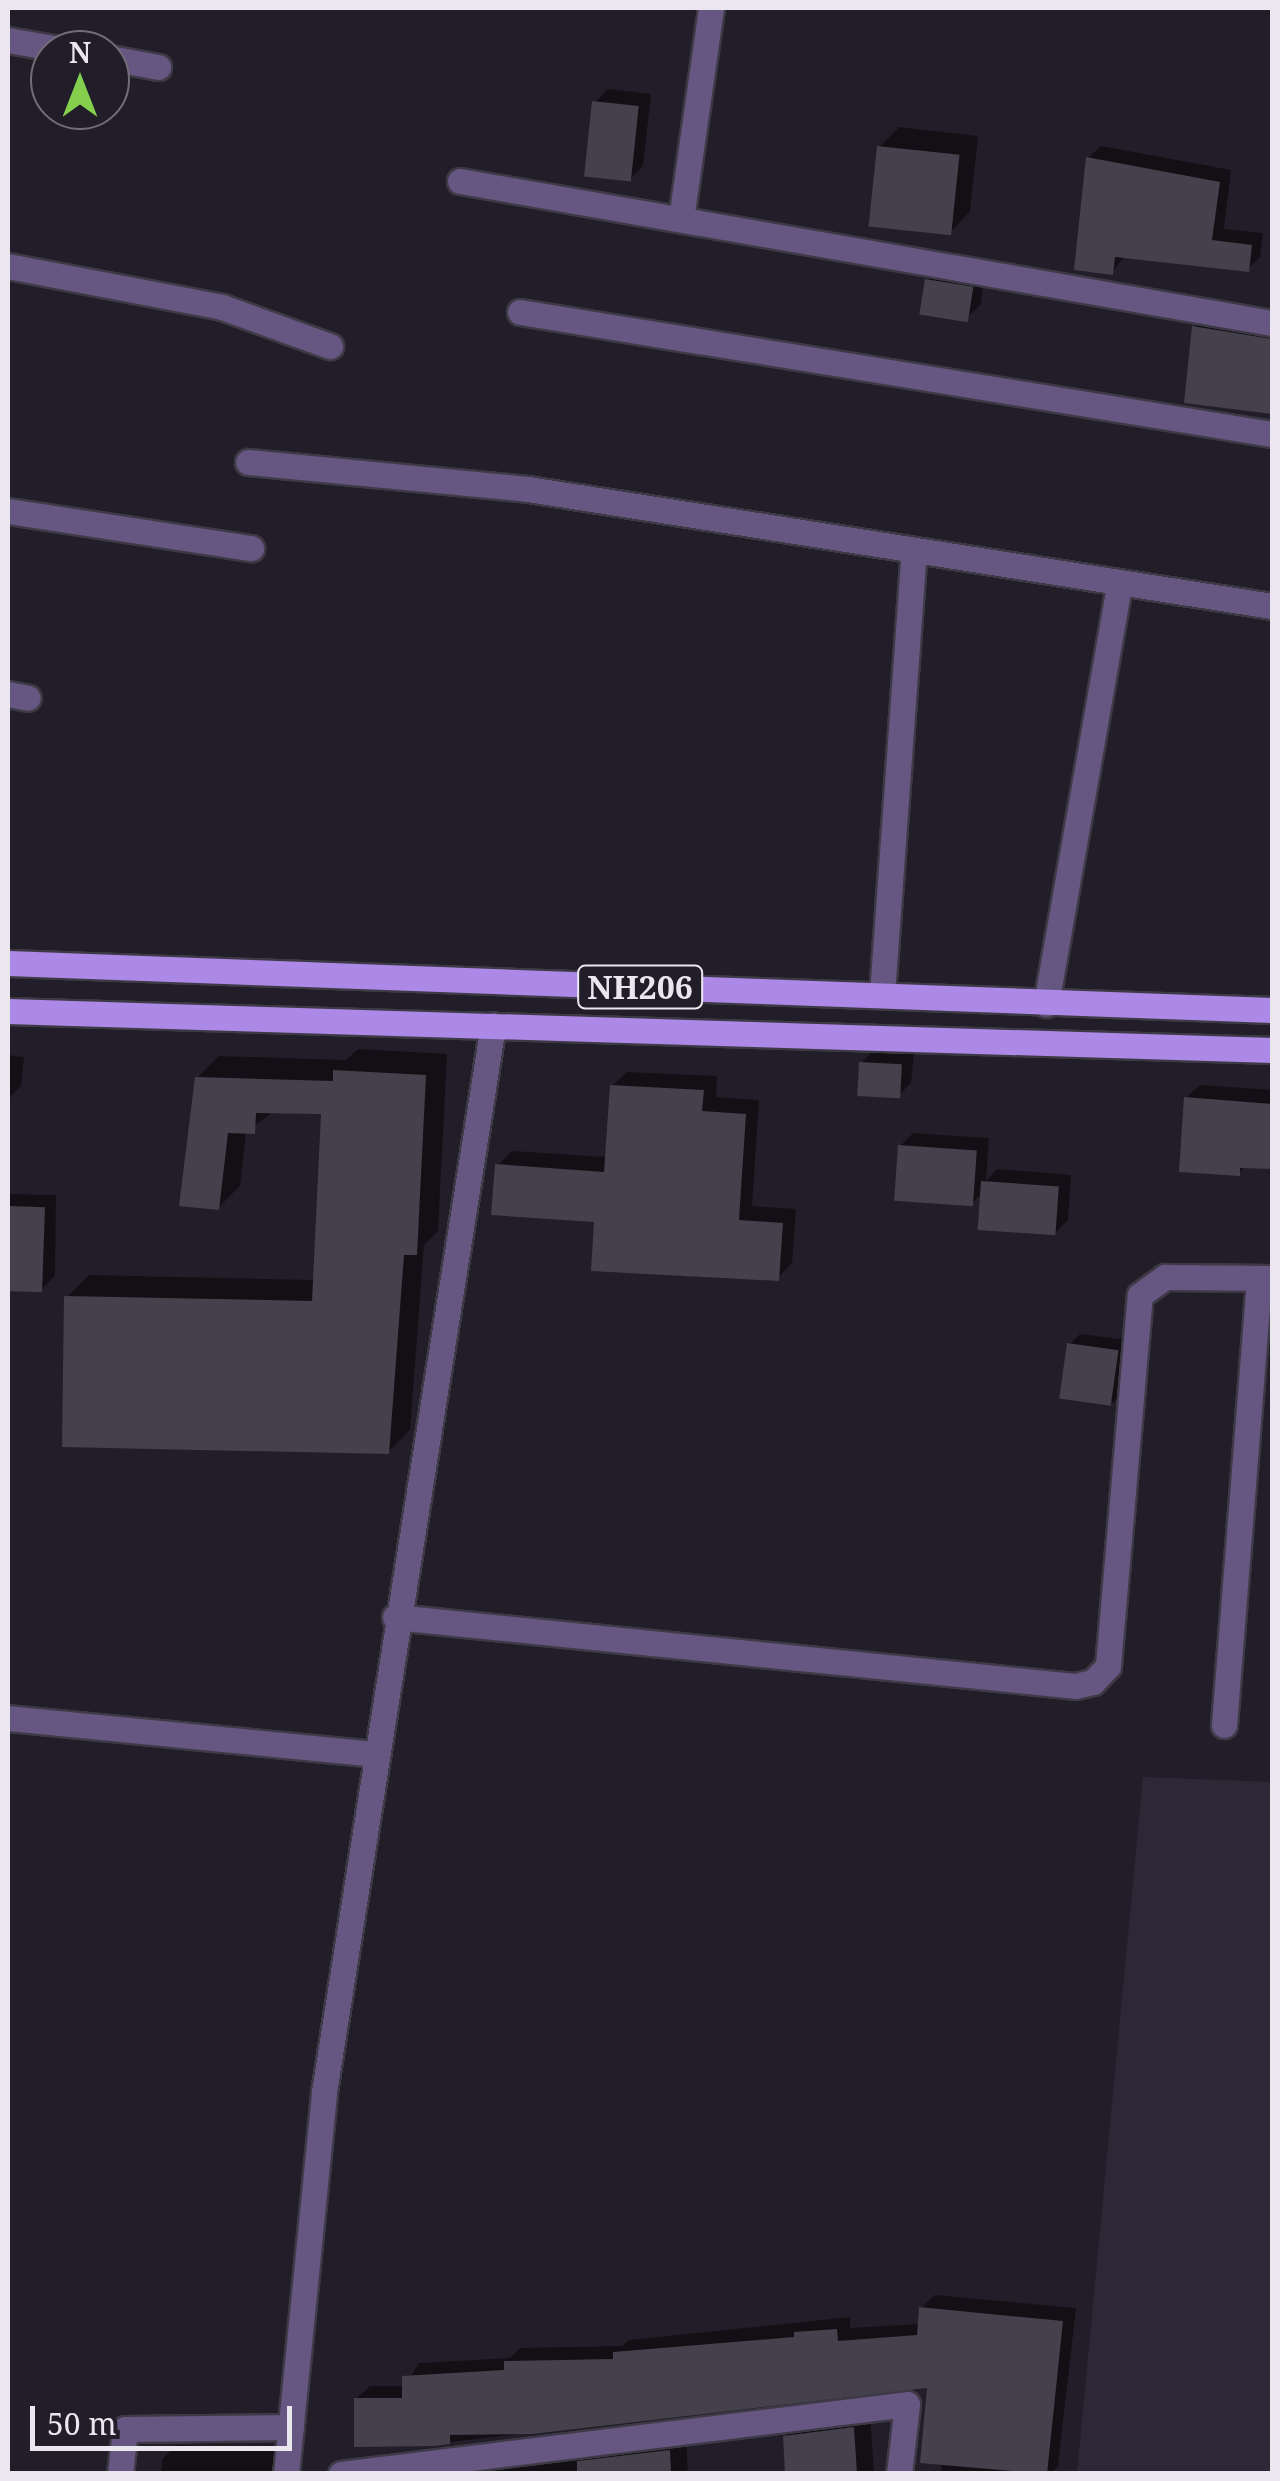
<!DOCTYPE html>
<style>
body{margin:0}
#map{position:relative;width:1280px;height:2481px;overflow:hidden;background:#221e29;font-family:"Noto Serif",serif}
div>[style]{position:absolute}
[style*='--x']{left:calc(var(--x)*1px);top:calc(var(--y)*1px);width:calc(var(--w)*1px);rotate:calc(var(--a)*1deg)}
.built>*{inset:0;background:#2d2737}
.shadow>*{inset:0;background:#0007}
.building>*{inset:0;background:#44404c;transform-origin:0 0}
.roads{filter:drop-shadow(2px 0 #3e3a45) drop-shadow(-2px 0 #3e3a45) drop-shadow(0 2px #3e3a45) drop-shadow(0 -2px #3e3a45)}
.minor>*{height:25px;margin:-12.5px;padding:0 12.5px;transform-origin:12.5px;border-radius:12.5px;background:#665682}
.major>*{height:25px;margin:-12.5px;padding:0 12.5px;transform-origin:12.5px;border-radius:12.5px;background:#ad89e7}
span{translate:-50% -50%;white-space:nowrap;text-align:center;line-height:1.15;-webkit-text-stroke:9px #221e29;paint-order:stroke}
.shield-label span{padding:2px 8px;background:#221e29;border:2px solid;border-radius:8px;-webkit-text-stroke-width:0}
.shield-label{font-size:32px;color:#eae7ef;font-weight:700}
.frame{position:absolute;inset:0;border:10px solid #eae7ef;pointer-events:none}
.north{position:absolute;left:30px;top:30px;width:100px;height:100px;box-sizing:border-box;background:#221e29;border:2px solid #726e78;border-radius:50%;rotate:0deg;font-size:28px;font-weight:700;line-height:40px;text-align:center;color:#eae7ef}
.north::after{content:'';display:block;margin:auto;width:35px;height:45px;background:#84d04e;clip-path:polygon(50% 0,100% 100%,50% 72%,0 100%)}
.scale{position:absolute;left:30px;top:2406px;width:262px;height:45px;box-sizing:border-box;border:5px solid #eae7ef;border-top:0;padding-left:12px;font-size:30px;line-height:35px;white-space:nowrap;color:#eae7ef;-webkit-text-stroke:8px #221e29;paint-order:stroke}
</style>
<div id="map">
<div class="built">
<div style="clip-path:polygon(1143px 1777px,1272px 1782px,1272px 2473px,1077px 2473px)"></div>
</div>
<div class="shadow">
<div style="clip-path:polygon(608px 89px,651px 94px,643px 166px,630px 179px,595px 102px)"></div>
<div style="clip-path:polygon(899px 127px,978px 136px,970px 212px,950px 232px,879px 147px)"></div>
<div style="clip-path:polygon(1101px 146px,1231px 170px,1224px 229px,1263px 233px,1260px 257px,1248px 269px,1125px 256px,1112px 272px,1088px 158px)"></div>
<div style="clip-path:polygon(940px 267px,984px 275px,981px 304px,968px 317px,927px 280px)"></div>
<div style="clip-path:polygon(1212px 310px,1272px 320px,1272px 414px,1187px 401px,1195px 327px)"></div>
<div style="clip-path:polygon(358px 1049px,447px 1054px,438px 1231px,424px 1245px,410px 1430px,388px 1452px,67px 1297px,89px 1275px,315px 1280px,323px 1112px,274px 1111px,246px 1132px,240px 1186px,218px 1208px,197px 1078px,219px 1056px,346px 1060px)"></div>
<div style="clip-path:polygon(874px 1050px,914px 1052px,911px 1083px,898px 1096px,861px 1063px)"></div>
<div style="clip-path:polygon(8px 1055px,24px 1057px,21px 1086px,8px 1099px)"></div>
<div style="clip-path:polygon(627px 1072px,717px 1076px,716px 1097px,759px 1100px,752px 1206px,796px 1209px,792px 1263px,778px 1278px,597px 1220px,497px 1166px,512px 1151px,607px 1157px,612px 1086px)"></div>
<div style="clip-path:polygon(1200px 1085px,1272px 1090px,1272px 1167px,1246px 1166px,1239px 1173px,1186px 1098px)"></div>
<div style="clip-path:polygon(913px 1133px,989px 1138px,986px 1181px,997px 1169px,1071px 1175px,1068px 1220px,1055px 1233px,983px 1192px,972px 1204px,900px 1146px)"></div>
<div style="clip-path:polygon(9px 1194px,56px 1195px,55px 1276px,42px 1289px,8px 1288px)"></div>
<div style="clip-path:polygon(1080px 1334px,1128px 1340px,1124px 1392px,1113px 1403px,1070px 1344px)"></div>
<div style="clip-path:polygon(935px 2295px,1076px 2308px,1058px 2466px,1051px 2474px,942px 2474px,930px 2385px,434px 2444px,356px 2399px,370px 2386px,405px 2386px,419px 2363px,510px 2358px,520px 2348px,622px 2346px,629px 2340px,850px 2317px,850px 2328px,920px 2324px,921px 2308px)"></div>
<div style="clip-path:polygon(870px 2411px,874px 2474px,788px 2474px,785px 2437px,802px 2420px)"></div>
<div style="clip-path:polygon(686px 2434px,688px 2474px,479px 2474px,495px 2458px)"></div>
<div style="clip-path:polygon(176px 2445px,284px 2450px,284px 2474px,161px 2474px,162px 2459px)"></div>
</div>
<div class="building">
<div style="left:592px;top:101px;width:47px;height:76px;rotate:6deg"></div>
<div style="left:877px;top:146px;width:83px;height:81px;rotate:6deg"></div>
<div style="clip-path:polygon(1086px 157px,1220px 182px,1212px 240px,1252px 245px,1249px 272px,1115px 257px,1113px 275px,1074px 270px)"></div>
<div style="left:925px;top:279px;width:49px;height:36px;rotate:9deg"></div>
<div style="clip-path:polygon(1192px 326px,1272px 339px,1272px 414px,1184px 403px)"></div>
<div style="left:859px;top:1062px;width:43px;height:34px;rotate:3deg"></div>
<div style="clip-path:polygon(333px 1070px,426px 1075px,417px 1255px,404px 1255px,389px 1454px,62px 1447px,64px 1296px,312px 1301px,321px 1114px,256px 1113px,255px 1134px,228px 1133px,219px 1210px,179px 1206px,195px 1077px,333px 1081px)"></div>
<div style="clip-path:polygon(610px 1085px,704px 1090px,702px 1111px,746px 1114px,739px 1220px,783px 1223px,779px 1281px,591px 1271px,594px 1222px,491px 1215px,495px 1164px,604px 1172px)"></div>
<div style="clip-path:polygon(1184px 1097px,1272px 1104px,1272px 1169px,1240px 1168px,1240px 1176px,1179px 1172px)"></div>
<div style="left:898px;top:1145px;width:79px;height:56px;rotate:4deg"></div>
<div style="left:981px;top:1181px;width:78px;height:49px;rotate:4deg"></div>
<div style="left:8px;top:1206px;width:37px;height:85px;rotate:2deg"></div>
<div style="left:1067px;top:1343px;width:52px;height:56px;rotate:8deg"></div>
<div style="clip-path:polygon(919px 2307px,1063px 2321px,1047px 2474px,920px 2463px,927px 2388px,532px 2434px,450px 2435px,450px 2444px,434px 2446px,354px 2447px,354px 2398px,402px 2398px,402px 2376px,504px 2370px,504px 2361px,613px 2359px,613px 2352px,794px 2337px,794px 2332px,837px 2329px,838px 2341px,917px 2335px)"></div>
<div style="clip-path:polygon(854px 2427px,857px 2474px,785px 2474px,783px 2436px)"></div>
<div style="clip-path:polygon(670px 2450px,671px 2474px,577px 2474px,577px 2461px)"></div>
</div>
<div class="roads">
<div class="minor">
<div style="--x:8;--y:40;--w:58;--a:10"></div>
<div style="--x:110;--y:58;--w:49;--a:10.6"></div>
<div style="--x:460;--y:181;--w:824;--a:9.92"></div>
<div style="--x:681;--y:219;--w:213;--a:-81.9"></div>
<div style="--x:8;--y:266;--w:218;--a:10.8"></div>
<div style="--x:222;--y:307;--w:115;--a:19.9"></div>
<div style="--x:520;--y:312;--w:762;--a:9.22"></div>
<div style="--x:248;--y:462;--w:281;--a:5.5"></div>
<div style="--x:528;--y:489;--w:753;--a:8.94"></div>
<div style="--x:8;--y:511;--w:246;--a:8.7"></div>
<div style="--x:8;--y:694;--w:20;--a:11"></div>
<div style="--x:882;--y:994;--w:445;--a:-85.9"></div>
<div style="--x:1046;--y:1004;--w:428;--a:-80.1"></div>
<div style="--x:395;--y:1617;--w:683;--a:5.79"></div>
<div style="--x:1075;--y:1686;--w:18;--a:-13"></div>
<div style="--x:1093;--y:1682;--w:22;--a:-47"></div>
<div style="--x:1108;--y:1666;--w:372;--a:-85.1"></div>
<div style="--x:1140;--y:1295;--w:31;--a:-36"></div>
<div style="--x:1165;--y:1277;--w:107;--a:0.5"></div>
<div style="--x:8;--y:1718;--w:368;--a:5.6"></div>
<div style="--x:1224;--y:1725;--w:448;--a:-85.5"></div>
<div style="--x:120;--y:2474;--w:45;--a:-83.7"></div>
<div style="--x:125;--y:2429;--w:166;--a:-0.7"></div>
<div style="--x:286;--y:2474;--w:384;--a:-84.3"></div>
<div style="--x:324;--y:2092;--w:1080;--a:-81"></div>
<div style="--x:341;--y:2474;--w:570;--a:-7.05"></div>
<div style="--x:907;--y:2404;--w:70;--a:96.5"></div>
</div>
<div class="major">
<div style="--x:8;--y:963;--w:1265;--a:2.13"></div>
<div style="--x:8;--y:1011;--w:1265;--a:1.77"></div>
</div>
</div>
<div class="shield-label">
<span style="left:640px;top:987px">NH206</span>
</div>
<div class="frame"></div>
<div class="north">N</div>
<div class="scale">50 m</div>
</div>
